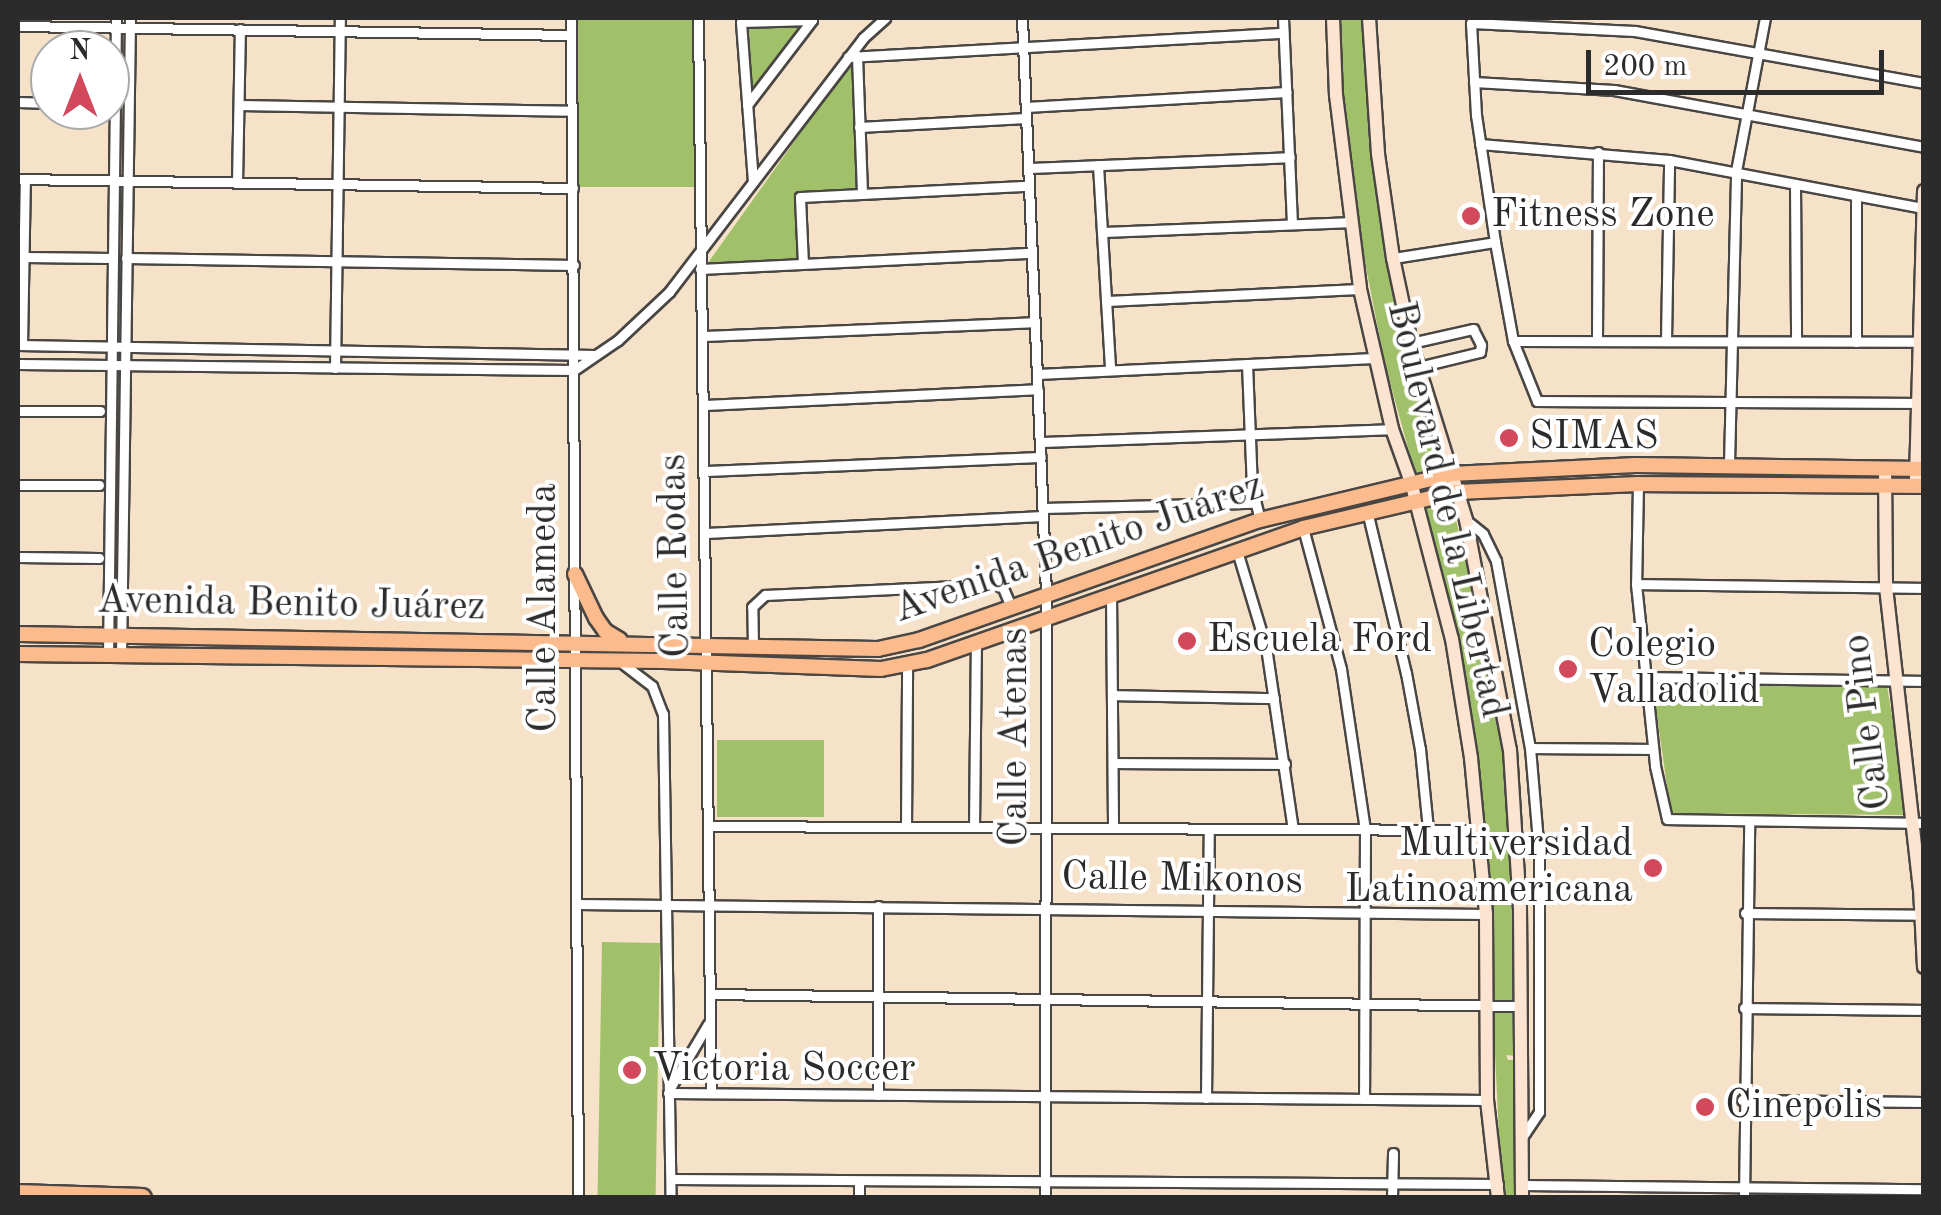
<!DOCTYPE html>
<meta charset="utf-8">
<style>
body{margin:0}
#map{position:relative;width:1941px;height:1215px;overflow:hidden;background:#f6e1c9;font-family:"Old Standard TT",serif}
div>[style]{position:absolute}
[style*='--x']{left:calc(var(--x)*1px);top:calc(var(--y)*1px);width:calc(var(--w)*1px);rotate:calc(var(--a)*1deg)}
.green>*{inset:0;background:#a0c169;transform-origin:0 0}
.roads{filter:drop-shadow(2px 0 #494643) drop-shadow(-2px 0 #494643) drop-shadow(0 2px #494643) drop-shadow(0 -2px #494643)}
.street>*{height:9px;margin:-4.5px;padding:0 4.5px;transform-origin:4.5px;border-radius:4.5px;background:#fff}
.secondary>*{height:12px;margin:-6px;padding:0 6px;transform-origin:6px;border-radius:6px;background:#fde4d1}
.primary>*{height:14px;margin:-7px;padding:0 7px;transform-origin:7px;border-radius:7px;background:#fbbb8d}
.highway>*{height:18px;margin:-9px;padding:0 9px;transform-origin:9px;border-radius:9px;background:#fbbb8d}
.dots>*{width:28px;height:28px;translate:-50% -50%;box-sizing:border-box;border:5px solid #fff;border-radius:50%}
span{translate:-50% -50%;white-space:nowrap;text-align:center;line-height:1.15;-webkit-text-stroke:8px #fff;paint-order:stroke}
.poi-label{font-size:40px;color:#2b2b2b}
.left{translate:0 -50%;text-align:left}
.right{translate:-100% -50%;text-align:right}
.street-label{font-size:40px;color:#2b2b2b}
.frame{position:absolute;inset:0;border:20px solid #2b2b2b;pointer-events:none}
.north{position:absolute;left:30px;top:30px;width:100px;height:100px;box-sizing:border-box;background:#fff;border:2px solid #aaa;border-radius:50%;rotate:0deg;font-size:28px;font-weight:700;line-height:40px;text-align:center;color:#2b2b2b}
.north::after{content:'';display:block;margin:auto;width:35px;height:45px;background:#d1495b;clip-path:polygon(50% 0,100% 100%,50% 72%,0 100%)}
.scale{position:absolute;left:1586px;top:50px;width:298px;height:45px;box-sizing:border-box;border:5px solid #2b2b2b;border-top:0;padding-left:12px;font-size:30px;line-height:35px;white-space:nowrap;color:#2b2b2b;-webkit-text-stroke:8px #fff;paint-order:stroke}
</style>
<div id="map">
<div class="green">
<div style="left:572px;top:18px;width:125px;height:169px"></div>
<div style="clip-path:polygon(1339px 18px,1364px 18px,1382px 225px,1400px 325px,1441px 469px,1415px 473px,1385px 364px,1361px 242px,1338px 55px)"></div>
<div style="clip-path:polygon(810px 21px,747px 104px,742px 23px)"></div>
<div style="clip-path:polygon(851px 62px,863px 195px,797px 201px,799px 262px,705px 267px)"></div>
<div style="clip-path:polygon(1452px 502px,1502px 722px,1510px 799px,1515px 1056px,1506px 1055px,1508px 1060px,1520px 1060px,1518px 1197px,1502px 1197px,1482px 787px,1459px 648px,1424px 506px)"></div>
<div style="clip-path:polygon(1652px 682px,1887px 686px,1908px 815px,1671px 813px)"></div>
<div style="left:717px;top:740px;width:107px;height:77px"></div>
<div style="left:602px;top:942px;width:58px;height:255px;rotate:1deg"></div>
</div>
<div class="roads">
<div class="street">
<div style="--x:571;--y:18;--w:1180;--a:89.66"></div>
<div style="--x:698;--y:18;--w:1075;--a:89.31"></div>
<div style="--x:1022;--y:18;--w:576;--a:87.61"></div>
<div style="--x:1046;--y:594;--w:604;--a:90.09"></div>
<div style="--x:1283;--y:18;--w:206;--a:87.5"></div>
<div style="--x:18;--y:26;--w:553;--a:0.93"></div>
<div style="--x:857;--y:56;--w:138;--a:87.9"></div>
<div style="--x:848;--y:57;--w:436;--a:-3.2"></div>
<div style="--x:1474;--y:82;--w:140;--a:3.3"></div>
<div style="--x:1614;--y:90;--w:315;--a:10.4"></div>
<div style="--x:18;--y:102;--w:32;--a:2"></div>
<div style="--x:239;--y:105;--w:333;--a:1"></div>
<div style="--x:747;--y:105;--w:107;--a:-52.6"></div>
<div style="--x:1026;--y:107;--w:261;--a:-3.3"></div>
<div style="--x:859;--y:127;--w:167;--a:-3.1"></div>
<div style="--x:1480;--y:144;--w:190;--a:4.8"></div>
<div style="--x:1669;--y:160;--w:259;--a:10.7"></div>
<div style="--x:1098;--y:165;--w:205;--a:86.6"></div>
<div style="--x:1029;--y:168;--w:261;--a:-2.4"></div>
<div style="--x:18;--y:179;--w:555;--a:0.93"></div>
<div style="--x:237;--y:182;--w:153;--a:-88.9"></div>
<div style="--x:753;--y:182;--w:160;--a:-94.3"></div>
<div style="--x:741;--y:22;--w:71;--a:-1.6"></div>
<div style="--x:1795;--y:184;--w:157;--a:89.6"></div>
<div style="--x:1856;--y:196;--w:146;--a:90"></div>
<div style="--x:1102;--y:232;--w:247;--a:-2.3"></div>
<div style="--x:24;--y:257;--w:88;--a:0.7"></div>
<div style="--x:126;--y:258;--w:448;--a:0.9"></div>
<div style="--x:1393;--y:258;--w:103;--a:-8.9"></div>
<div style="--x:803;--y:264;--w:67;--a:-92.6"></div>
<div style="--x:800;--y:197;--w:229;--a:-2.8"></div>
<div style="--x:700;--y:269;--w:332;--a:-2.8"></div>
<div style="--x:1106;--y:301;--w:254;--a:-2.7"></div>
<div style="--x:703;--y:336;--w:332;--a:-2.4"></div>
<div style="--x:1597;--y:339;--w:187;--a:-89.7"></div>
<div style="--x:1666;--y:340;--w:180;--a:-89"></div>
<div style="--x:1513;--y:341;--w:411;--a:0.1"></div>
<div style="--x:1411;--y:343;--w:64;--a:-12.7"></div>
<div style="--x:1473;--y:329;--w:18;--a:63"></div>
<div style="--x:1481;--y:345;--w:7;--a:98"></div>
<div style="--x:1480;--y:352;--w:64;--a:166.4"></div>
<div style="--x:18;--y:345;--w:577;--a:0.99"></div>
<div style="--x:22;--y:345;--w:166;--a:-89"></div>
<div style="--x:18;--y:364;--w:556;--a:0.62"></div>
<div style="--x:574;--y:370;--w:53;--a:-34.3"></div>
<div style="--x:618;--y:340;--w:70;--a:-43.3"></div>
<div style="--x:669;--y:292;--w:320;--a:-52.6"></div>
<div style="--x:863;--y:38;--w:30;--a:-42"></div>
<div style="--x:1247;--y:364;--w:124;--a:87.7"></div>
<div style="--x:1252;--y:488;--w:33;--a:76"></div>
<div style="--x:335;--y:368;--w:350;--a:-89.2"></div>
<div style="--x:1037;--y:374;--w:338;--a:-2.7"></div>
<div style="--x:1921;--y:403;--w:384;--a:-179.7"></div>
<div style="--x:1537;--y:401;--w:65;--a:-111.8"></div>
<div style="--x:1513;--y:341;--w:101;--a:-100.3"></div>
<div style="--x:1495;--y:242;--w:128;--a:-98.5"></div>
<div style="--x:1476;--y:115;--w:92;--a:-93.1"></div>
<div style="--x:1471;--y:23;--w:164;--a:2.8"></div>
<div style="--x:1635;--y:31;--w:294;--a:10.2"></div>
<div style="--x:704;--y:405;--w:334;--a:-2.7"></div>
<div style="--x:18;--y:411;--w:82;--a:0"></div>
<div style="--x:1040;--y:442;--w:352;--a:-2.1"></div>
<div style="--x:1729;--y:464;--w:293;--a:-88.6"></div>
<div style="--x:1736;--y:171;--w:156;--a:-79.3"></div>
<div style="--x:705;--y:471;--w:336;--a:-2.4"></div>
<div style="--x:1638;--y:484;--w:100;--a:91.1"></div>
<div style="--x:1636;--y:584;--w:183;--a:84"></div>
<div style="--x:1655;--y:766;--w:54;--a:77.2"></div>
<div style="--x:1667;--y:819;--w:257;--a:0.9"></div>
<div style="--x:18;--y:485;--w:81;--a:0"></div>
<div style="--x:1043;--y:508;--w:210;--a:-1.4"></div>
<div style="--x:1367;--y:511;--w:167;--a:76.5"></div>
<div style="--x:1406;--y:673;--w:77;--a:79.6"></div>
<div style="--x:1420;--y:749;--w:80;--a:84.3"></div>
<div style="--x:1466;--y:520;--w:22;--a:39"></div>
<div style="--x:1483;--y:534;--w:30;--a:64"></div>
<div style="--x:1496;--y:561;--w:190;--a:79.7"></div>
<div style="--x:1530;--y:748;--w:106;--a:85.1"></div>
<div style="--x:1539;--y:854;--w:258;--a:90"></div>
<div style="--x:1539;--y:1112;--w:30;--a:124"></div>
<div style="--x:1303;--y:528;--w:146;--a:74.9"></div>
<div style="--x:1341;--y:669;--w:162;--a:81.5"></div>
<div style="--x:1365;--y:829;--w:270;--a:90.2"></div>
<div style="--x:706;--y:533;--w:337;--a:-2.9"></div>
<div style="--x:1237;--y:551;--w:100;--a:73.2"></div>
<div style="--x:1266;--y:647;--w:184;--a:81.6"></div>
<div style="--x:18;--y:557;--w:81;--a:0.7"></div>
<div style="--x:1636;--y:584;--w:288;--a:0.8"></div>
<div style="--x:1111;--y:593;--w:235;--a:89.5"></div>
<div style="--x:753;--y:646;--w:39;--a:-91"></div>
<div style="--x:752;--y:607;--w:18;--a:-43"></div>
<div style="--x:765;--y:595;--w:230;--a:-2.7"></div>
<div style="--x:995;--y:584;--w:9;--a:27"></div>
<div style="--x:1003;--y:588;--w:21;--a:67"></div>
<div style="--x:108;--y:656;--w:638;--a:-89.28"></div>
<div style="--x:121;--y:656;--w:638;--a:-89.19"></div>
<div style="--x:618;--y:660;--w:43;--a:37.4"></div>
<div style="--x:652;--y:686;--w:30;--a:69"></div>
<div style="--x:663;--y:714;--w:484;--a:89.1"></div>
<div style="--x:1646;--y:677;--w:278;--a:0.8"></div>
<div style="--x:1112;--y:695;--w:162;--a:1.1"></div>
<div style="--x:1530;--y:748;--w:123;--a:0.5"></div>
<div style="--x:1113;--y:763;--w:172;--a:0.3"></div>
<div style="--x:708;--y:826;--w:771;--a:0.3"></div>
<div style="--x:906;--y:827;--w:162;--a:-89.6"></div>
<div style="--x:974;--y:827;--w:185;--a:-89.4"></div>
<div style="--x:577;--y:904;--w:909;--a:0.63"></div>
<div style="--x:878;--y:906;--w:189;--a:90"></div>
<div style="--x:1745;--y:913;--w:179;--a:0.6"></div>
<div style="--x:710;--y:994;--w:811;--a:0.85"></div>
<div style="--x:1744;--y:1008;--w:180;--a:0.6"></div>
<div style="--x:670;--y:1088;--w:74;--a:-59.3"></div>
<div style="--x:668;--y:1093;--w:819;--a:0.49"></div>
<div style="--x:1206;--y:1098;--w:269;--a:-89.4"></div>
<div style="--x:1742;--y:1100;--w:182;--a:0.6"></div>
<div style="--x:671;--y:1179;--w:827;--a:0.35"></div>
<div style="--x:1522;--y:1185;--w:402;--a:0.6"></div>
<div style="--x:859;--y:1198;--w:17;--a:-90"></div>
<div style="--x:1392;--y:1198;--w:45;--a:-88.7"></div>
<div style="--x:1744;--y:1198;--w:377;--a:-89.2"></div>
</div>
<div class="secondary">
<div style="--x:1333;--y:18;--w:77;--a:87.8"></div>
<div style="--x:1336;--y:95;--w:195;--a:82.9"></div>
<div style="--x:1360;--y:289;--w:144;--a:77.1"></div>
<div style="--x:1392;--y:429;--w:56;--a:70.3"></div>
<div style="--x:1411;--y:482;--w:162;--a:75.4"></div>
<div style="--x:1452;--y:639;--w:121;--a:80.9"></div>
<div style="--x:1471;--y:758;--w:157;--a:84.5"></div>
<div style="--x:1486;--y:914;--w:186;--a:89.7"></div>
<div style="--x:1487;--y:1100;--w:99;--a:83.6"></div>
<div style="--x:1369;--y:18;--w:136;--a:86.2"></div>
<div style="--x:1378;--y:154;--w:105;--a:81.8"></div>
<div style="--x:1393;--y:258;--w:87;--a:78"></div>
<div style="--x:1411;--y:343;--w:185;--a:72.7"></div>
<div style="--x:1466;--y:520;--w:234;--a:79.2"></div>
<div style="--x:1510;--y:750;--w:158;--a:86.4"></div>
<div style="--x:1520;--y:908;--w:290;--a:89.6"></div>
<div style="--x:1885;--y:469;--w:118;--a:89.5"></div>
<div style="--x:1886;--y:587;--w:303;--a:83.6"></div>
<div style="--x:1920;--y:888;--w:79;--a:87.1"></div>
<div style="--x:1916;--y:478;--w:287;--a:-88.4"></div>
</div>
<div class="primary">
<div style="--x:575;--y:574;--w:49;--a:64.5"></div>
<div style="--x:596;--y:618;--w:16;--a:55"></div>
<div style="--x:605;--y:631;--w:17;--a:31"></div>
<div style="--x:18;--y:634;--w:860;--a:1"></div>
<div style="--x:878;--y:649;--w:42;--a:-12.4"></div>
<div style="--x:919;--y:640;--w:361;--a:-19.4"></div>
<div style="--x:1260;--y:520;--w:196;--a:-13.5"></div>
<div style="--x:1451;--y:474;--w:185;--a:-2.8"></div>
<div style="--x:1636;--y:465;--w:288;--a:0.8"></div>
<div style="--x:18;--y:654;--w:645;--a:0.62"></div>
<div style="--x:663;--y:661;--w:218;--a:2.1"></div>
<div style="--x:881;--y:669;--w:47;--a:-11.1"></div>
<div style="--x:927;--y:660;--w:398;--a:-19.3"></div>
<div style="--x:1303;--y:528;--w:158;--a:-13.2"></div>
<div style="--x:1457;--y:492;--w:181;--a:-2.5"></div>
<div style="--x:1638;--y:484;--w:286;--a:0.4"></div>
</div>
<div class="highway">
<div style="--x:18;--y:1194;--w:124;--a:1.8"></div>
</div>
</div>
<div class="dots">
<div style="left:1471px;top:216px;background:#d1495b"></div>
<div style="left:1509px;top:438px;background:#d1495b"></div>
<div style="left:1187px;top:641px;background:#d1495b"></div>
<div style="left:1568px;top:669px;background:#d1495b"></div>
<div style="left:1653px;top:868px;background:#d1495b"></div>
<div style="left:632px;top:1070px;background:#d1495b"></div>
<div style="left:1705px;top:1107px;background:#d1495b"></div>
</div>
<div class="poi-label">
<span class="left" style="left:1491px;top:216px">Fitness Zone</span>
<span class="left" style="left:1529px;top:438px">SIMAS</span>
<span class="left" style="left:1207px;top:641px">Escuela Ford</span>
<span class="left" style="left:1588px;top:669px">Colegio<br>Valladolid</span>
<span class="right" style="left:1633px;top:868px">Multiversidad<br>Latinoamericana</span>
<span class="left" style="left:652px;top:1070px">Victoria Soccer</span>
<span class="left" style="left:1725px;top:1107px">Cinepolis</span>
</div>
<div class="street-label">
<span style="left:1446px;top:510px;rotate:77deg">Boulevard de la Libertad</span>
<span style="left:1079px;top:549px;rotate:-19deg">Avenida Benito Juárez</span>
<span style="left:676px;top:556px;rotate:-91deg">Calle Rodas</span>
<span style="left:291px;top:605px;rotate:1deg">Avenida Benito Juárez</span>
<span style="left:545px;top:608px;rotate:-90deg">Calle Alameda</span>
<span style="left:1868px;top:722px;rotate:-97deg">Calle Pino</span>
<span style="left:1016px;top:737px;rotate:-90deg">Calle Atenas</span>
<span style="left:1182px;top:880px;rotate:1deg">Calle Mikonos</span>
</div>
<div class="frame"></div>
<div class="north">N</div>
<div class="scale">200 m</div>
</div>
